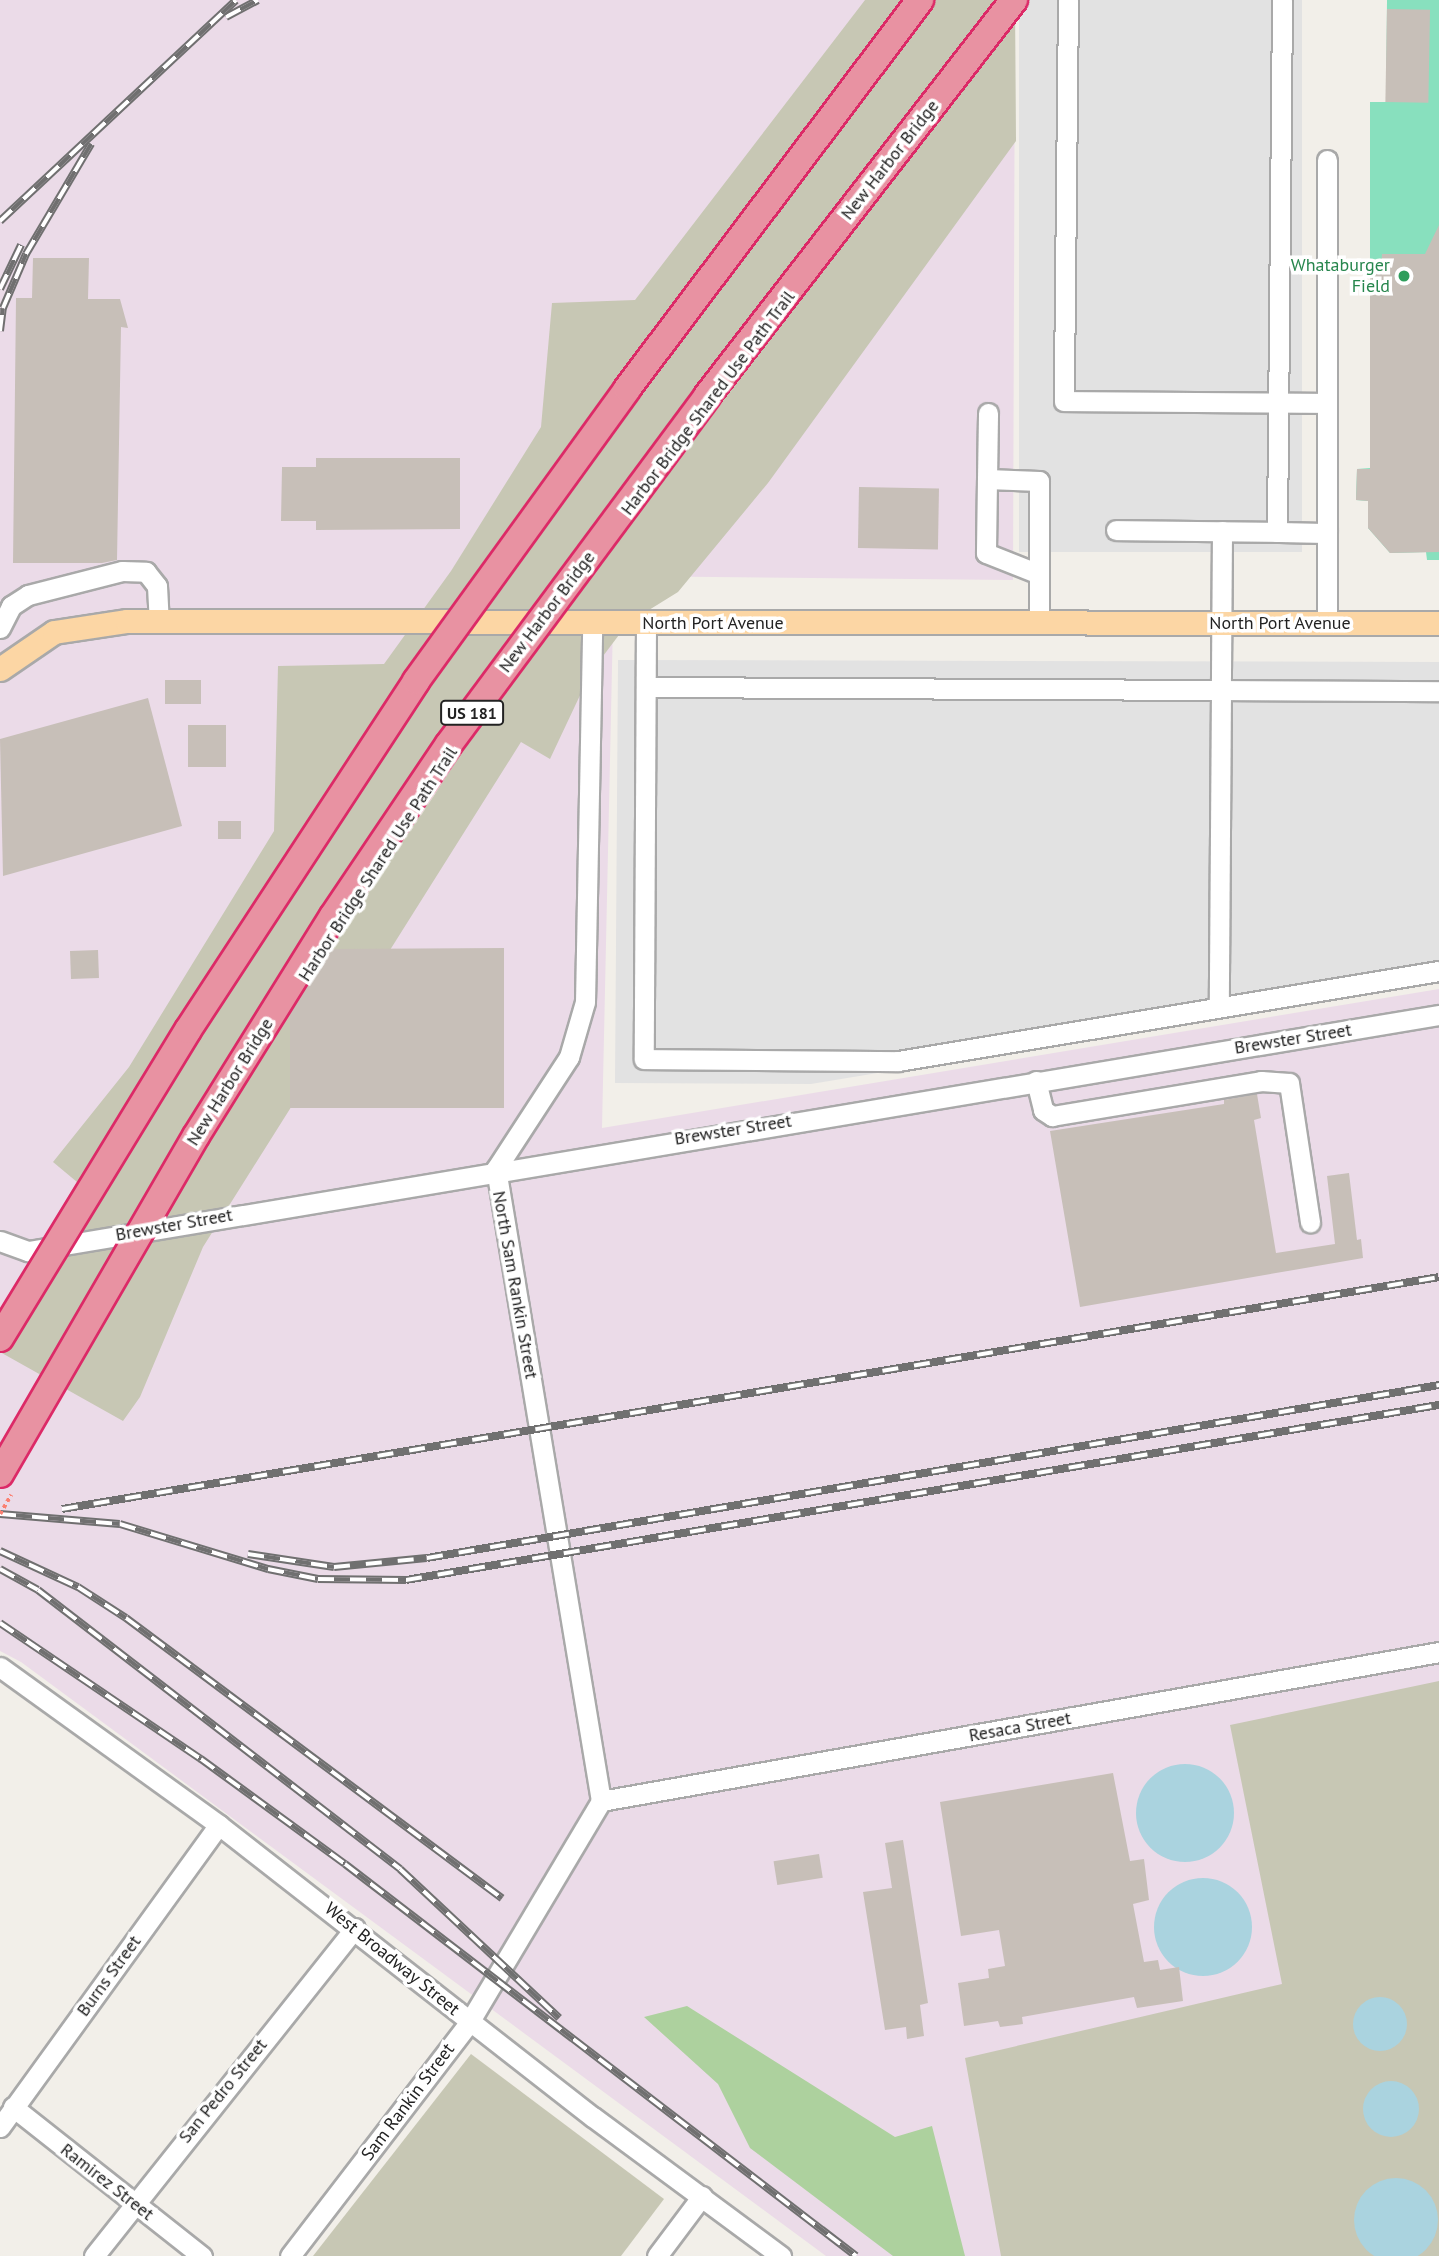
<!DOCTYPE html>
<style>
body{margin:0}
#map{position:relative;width:1439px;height:2256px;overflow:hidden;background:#f2efe9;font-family:"PT Sans",sans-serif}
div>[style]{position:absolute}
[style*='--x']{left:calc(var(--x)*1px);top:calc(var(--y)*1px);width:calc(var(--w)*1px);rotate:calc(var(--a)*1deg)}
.industrial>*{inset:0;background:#ebdbe8}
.construction>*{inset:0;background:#c7c7b4}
.forest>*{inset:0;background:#add19e}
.pitch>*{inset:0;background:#88e0be}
.parking>*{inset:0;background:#e2e2e2;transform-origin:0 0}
.water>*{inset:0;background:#aad3df}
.round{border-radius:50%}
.building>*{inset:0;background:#c7bfb8;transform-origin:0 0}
.roads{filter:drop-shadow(2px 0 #a9a9a9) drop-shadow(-2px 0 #a9a9a9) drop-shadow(0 2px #a9a9a9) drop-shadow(0 -2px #a9a9a9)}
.minor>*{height:19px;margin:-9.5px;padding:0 9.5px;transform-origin:9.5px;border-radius:9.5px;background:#fff}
.major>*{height:23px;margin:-11.5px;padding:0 11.5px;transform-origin:11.5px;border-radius:11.5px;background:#fcd6a4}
.rail>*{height:8px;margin-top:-4px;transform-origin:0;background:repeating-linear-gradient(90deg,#fff 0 16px,#707070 0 32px);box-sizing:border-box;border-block:2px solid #707070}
.path-bridge>*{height:3.5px;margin-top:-1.75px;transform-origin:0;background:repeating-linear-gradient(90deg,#fa8072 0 3.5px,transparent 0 7px)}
.bridges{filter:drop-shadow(2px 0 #dc2a67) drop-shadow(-2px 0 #dc2a67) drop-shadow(0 2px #dc2a67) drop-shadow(0 -2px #dc2a67)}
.highway-bridge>*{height:26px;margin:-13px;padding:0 13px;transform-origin:13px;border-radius:13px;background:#e892a2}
.dots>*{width:19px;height:19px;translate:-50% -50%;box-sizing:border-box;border:4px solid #fff;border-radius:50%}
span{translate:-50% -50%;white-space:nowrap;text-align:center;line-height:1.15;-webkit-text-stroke:7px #fff;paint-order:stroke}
.shield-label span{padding:2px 5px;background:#fff;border:2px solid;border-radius:5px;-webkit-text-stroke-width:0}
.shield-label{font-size:16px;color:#222;font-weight:700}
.street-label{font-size:18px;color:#222}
.leisure-label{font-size:18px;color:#27864d}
.right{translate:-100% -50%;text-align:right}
</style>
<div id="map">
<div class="industrial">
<div style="clip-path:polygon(0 0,1015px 0,1013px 580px,614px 576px,602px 1128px,1439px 989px,1439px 2256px,826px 2256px,21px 1662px,0 1651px)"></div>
</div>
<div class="construction">
<div style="clip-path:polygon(865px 0,1015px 0,1016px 141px,768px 483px,678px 592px,628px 623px,591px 672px,550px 759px,521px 742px,203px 1247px,140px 1397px,123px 1421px,0 1352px,0 1311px,77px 1182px,53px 1162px,129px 1067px,274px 831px,278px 666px,384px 664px,451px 571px,541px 427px,552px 303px,635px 300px)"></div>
<div style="clip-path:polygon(1439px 1681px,1439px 2256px,1001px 2256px,965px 2058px,1282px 1984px,1230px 1725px)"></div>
<div style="clip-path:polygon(471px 2054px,664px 2199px,621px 2256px,313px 2256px)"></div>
</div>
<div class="forest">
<div style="clip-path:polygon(687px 2006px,895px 2137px,932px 2126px,965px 2256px,893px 2256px,750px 2148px,718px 2084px,644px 2017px)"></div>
</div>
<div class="pitch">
<div style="clip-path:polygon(1387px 0,1439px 0,1439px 560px,1427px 560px,1426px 552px,1390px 553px,1368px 528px,1368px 501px,1356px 500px,1357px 469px,1370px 468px,1370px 102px,1386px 102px)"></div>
</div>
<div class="parking">
<div style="left:1019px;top:0;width:283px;height:552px"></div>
<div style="clip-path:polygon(618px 660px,1439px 662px,1439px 980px,811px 1084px,615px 1083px)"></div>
</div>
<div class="water">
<div class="round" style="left:1136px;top:1764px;width:98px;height:98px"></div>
<div class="round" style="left:1154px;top:1878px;width:98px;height:98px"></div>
<div class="round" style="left:1353px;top:1997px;width:54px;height:54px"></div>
<div class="round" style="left:1363px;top:2081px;width:56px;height:56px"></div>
<div class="round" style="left:1354px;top:2178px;width:84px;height:84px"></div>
</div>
<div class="building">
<div style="left:1387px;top:9px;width:43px;height:93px;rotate:1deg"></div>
<div style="clip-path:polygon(1439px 225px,1439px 552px,1390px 553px,1368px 528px,1368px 501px,1356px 500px,1357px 469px,1370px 469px,1370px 266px,1381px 265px,1382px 254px,1425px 254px)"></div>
<div style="clip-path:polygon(33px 258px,89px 258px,88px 299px,120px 299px,128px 328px,121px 327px,117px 560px,102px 563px,13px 563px,16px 298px,32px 298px)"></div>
<div style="clip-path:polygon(316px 458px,460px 458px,460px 529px,316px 530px,316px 521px,281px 521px,282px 467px,316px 467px)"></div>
<div style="left:859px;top:487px;width:80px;height:61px;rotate:1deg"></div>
<div style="left:165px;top:680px;width:36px;height:24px"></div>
<div style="clip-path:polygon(148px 698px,182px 826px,3px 876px,0 739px)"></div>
<div style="left:188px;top:725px;width:38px;height:42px"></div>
<div style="left:218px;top:821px;width:23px;height:18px"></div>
<div style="clip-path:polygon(504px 948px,504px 1108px,290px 1108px,290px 1014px,331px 949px)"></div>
<div style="left:98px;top:950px;width:28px;height:28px;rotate:88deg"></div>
<div style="clip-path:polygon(1257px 1094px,1261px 1118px,1254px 1120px,1276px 1253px,1335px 1244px,1327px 1176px,1349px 1173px,1357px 1240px,1361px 1239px,1363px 1258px,1080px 1307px,1050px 1131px,1224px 1104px,1224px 1100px)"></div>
<div style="clip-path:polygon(1113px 1773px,1130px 1861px,1144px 1859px,1149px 1900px,1133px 1904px,1144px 1962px,1158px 1960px,1160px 1970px,1179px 1967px,1183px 2001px,1137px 2008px,1134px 1997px,1022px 2017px,1023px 2024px,1000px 2027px,998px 2021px,964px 2026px,958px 1983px,989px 1978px,988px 1969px,1005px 1966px,999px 1930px,961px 1936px,940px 1802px)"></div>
<div style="clip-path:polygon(903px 1840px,928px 2003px,920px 2005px,924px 2036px,907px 2039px,906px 2027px,885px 2030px,863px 1892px,892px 1888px,885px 1843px)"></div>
<div style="left:819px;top:1854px;width:24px;height:46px;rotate:81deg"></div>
</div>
<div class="roads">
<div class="minor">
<div style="--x:1068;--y:0;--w:401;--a:90.6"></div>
<div style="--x:1064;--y:401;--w:263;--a:0.4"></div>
<div style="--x:987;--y:479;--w:66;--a:-89.1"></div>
<div style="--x:1116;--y:530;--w:161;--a:0.7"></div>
<div style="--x:1277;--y:532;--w:532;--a:-89.46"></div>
<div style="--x:1222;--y:531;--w:159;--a:90.4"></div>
<div style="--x:1221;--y:690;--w:218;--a:0.3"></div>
<div style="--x:1277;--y:532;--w:50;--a:1.1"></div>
<div style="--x:646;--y:623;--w:436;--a:90.3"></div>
<div style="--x:644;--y:1059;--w:254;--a:0.5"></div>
<div style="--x:898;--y:1061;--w:548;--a:-9.45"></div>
<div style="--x:1039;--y:623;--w:142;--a:-90"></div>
<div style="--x:1039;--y:481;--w:52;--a:-177.8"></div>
<div style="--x:987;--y:479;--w:74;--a:90.8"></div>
<div style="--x:986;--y:553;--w:57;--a:21.6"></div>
<div style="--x:1327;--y:623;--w:463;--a:-90"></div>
<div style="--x:0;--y:628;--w:25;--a:-63"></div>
<div style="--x:11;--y:606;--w:20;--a:-33"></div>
<div style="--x:28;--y:595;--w:97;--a:-14.3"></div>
<div style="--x:122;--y:571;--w:24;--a:2"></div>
<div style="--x:146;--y:572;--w:18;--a:52"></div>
<div style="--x:157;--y:586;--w:35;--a:87"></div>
<div style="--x:646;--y:687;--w:575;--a:0.3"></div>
<div style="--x:1221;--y:690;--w:317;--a:90.4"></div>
<div style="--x:1036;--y:1081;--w:30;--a:76"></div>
<div style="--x:1043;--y:1110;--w:11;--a:34"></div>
<div style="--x:1052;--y:1116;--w:212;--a:-9.5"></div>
<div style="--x:1261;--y:1081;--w:28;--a:4"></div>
<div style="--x:1289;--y:1083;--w:141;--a:81.4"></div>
<div style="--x:0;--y:1241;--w:30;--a:20"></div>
<div style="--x:28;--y:1251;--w:1431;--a:-9.5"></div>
<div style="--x:0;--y:1667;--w:270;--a:35.8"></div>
<div style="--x:219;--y:1825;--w:474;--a:38"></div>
<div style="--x:593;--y:2117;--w:234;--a:36.5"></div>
<div style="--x:601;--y:1801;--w:851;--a:-10.08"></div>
<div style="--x:13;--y:2107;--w:241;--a:38.3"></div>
<div style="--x:0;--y:2127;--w:373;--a:-54.1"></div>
<div style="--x:94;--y:2256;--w:419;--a:-51.5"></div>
<div style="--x:290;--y:2256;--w:296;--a:-52.5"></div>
<div style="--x:470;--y:2021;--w:256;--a:-59.2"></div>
<div style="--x:601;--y:1801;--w:641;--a:-99.43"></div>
<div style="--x:496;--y:1169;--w:134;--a:-56.9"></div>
<div style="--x:569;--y:1057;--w:57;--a:-73.8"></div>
<div style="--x:585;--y:1002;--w:379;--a:-88.9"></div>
<div style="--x:657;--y:2256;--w:75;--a:-53.1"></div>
</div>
<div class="major">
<div style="--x:0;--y:669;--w:65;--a:-34.4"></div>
<div style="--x:54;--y:632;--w:74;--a:-8.6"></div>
<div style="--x:127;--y:621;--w:1312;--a:0.09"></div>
</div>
</div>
<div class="rail">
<div style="--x:226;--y:17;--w:36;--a:-28"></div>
<div style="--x:0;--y:221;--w:323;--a:-43.1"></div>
<div style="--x:0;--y:289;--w:49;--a:-64.5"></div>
<div style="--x:0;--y:331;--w:23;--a:-83"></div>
<div style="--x:3;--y:308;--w:59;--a:-66.9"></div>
<div style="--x:26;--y:254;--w:128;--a:-59.4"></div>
<div style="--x:62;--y:1509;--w:1396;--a:-9.56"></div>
<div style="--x:0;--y:1514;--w:120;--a:4.8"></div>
<div style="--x:120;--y:1524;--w:155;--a:16.9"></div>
<div style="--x:268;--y:1569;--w:51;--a:11.3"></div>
<div style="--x:318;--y:1579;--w:88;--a:0.7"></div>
<div style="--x:406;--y:1580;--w:1048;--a:-9.62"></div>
<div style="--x:0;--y:1551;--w:86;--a:24.8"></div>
<div style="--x:78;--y:1587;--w:57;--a:32.9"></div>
<div style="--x:126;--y:1618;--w:469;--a:36.7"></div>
<div style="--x:248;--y:1554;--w:87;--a:8.6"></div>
<div style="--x:334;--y:1567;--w:93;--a:-5.5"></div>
<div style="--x:427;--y:1558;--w:1027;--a:-9.7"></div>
<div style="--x:0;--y:1569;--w:43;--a:28.9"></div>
<div style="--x:38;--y:1590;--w:457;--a:37.6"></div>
<div style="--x:400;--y:1869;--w:218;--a:43.1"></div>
<div style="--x:0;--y:1623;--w:243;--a:34.1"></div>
<div style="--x:201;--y:1759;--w:178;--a:36.1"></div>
<div style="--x:345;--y:1864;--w:644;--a:37.49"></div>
</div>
<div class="path-bridge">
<div style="--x:0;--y:1514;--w:22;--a:-60"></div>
</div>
<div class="bridges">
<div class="highway-bridge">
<div style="--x:0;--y:1338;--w:361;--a:-58.6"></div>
<div style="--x:188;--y:1030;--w:417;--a:-56.8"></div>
<div style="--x:416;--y:681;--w:360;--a:-54.1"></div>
<div style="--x:627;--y:389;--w:487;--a:-53"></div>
<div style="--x:0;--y:1474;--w:391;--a:-59.9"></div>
<div style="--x:196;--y:1136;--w:259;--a:-58.1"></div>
<div style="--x:333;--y:916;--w:207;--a:-56"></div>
<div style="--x:449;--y:744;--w:433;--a:-53.4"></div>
<div style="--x:707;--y:396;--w:501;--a:-52.22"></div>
</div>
</div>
<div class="dots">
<div style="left:1404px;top:276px;background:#2e9e5b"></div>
</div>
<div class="shield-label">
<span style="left:472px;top:713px">US 181</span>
</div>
<div class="street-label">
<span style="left:890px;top:160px;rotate:-52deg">New Harbor Bridge</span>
<span style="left:708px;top:403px;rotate:-53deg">Harbor Bridge Shared Use Path Trail</span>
<span style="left:547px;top:612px;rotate:-53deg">New Harbor Bridge</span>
<span style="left:713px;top:623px">North Port Avenue</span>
<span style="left:1280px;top:623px">North Port Avenue</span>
<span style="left:378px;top:864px;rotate:-57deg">Harbor Bridge Shared Use Path Trail</span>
<span style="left:1293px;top:1039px;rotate:-9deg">Brewster Street</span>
<span style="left:230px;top:1082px;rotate:-58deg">New Harbor Bridge</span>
<span style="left:733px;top:1130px;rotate:-9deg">Brewster Street</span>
<span style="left:174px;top:1225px;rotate:-10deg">Brewster Street</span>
<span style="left:515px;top:1285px;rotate:80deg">North Sam Rankin Street</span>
<span style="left:1020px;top:1727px;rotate:-10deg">Resaca Street</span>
<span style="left:392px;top:1959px;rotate:39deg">West Broadway Street</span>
<span style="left:109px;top:1976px;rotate:-54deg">Burns Street</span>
<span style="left:223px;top:2091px;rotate:-51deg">San Pedro Street</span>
<span style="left:408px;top:2102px;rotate:-53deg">Sam Rankin Street</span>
<span style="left:107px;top:2182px;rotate:38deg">Ramirez Street</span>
</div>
<div class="leisure-label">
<span class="right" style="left:1390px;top:276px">Whataburger<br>Field</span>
</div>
</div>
